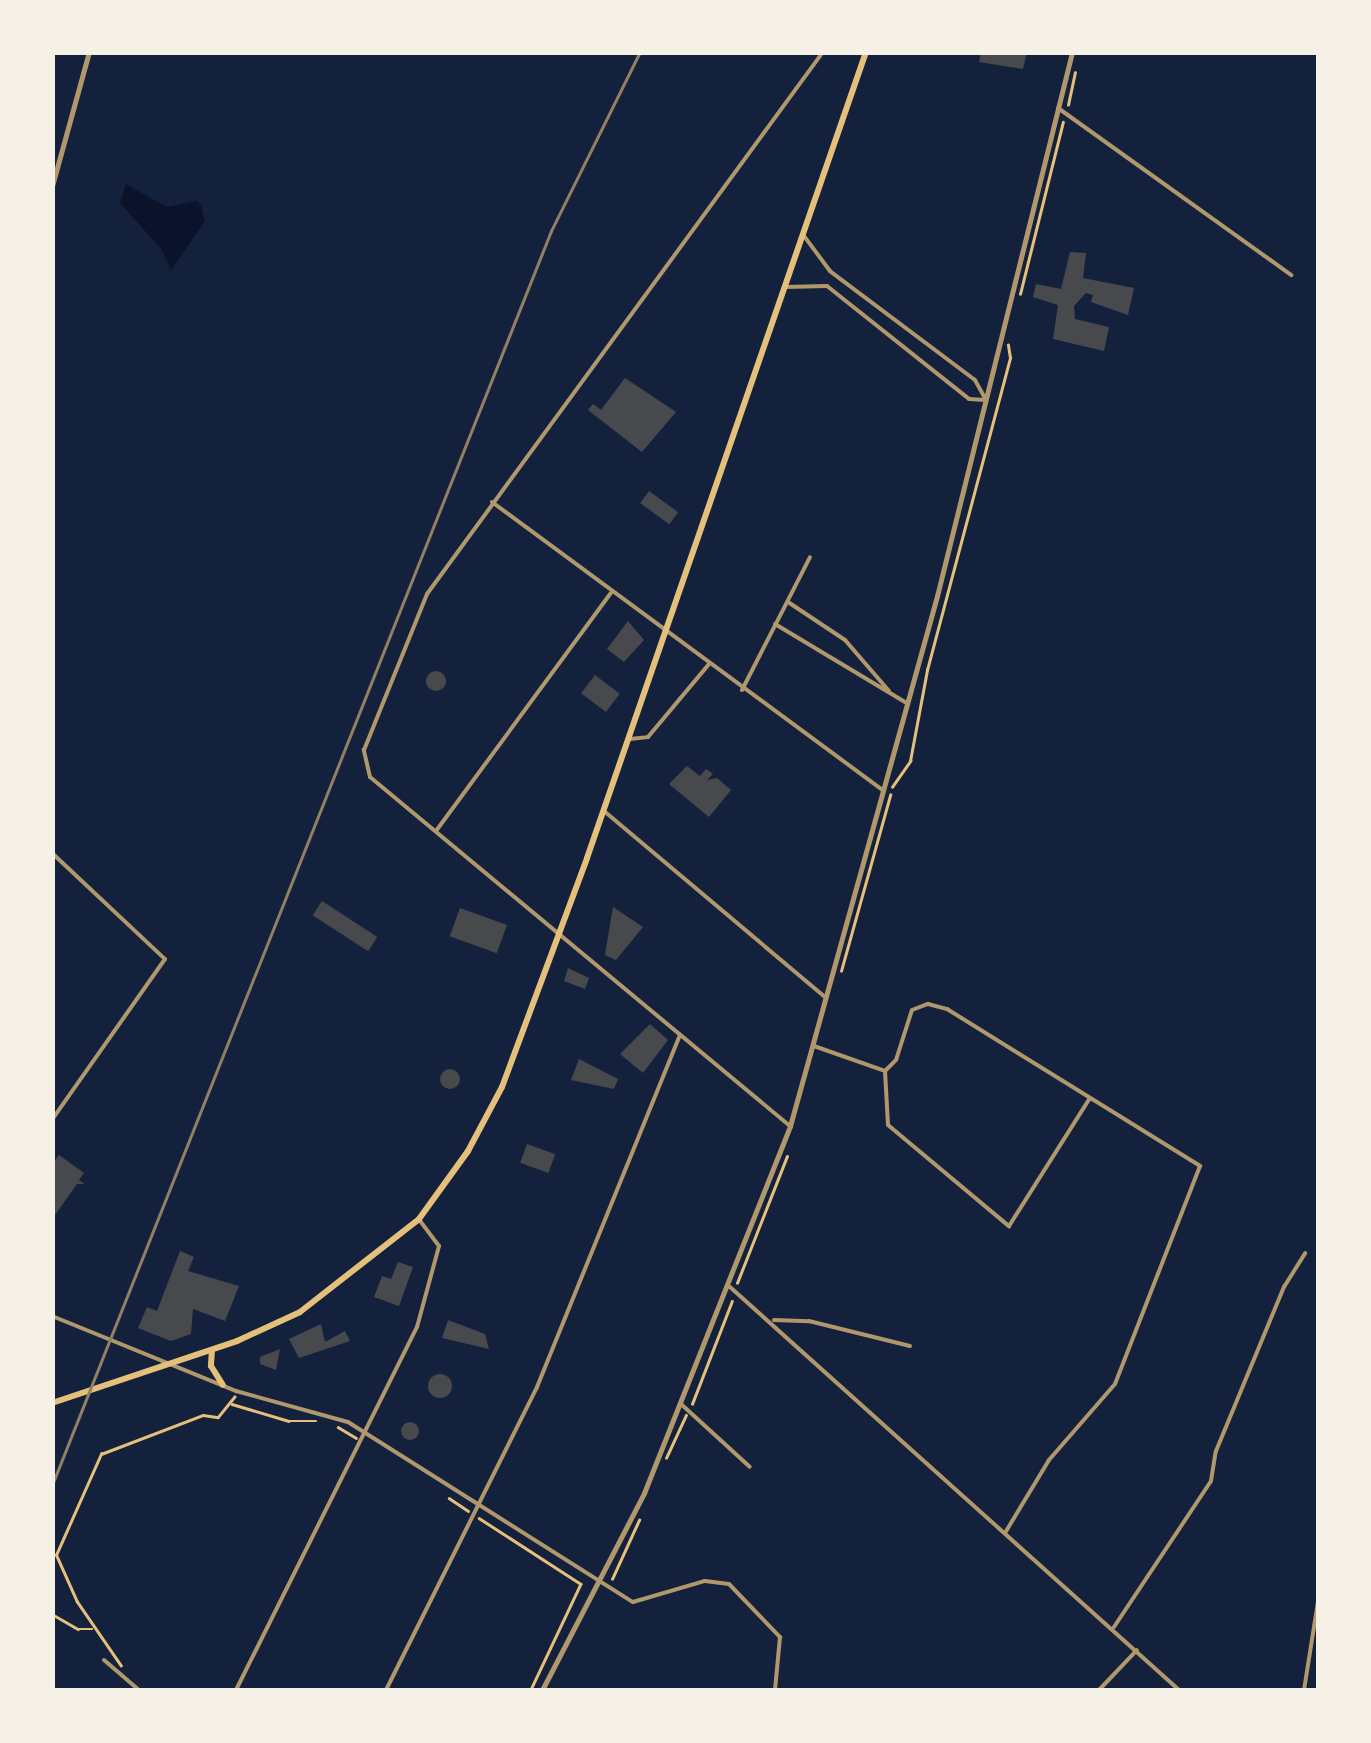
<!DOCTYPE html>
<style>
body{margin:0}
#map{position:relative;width:1371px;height:1743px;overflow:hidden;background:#14213d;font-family:Quicksand,sans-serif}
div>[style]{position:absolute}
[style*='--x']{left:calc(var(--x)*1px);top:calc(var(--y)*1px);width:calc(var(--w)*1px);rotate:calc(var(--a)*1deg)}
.water>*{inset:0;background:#0b132b}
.building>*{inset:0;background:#48494c;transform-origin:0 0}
.round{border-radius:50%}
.path>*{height:2.5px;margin:-1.25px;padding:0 1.25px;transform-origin:1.25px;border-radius:1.25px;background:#e5c07b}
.minor>*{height:4px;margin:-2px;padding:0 2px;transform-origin:2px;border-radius:2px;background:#b1986c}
.tertiary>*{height:5px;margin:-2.5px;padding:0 2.5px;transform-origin:2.5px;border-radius:2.5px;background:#b1986c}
.primary>*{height:6px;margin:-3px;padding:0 3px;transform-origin:3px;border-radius:3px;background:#e5c07b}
.rail>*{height:2.5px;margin:-1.25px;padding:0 1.25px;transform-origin:1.25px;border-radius:1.25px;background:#918062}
span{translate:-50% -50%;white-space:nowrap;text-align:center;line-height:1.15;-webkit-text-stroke:8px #f6f1e7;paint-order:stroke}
.frame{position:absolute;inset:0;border:55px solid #f6f1e7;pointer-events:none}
</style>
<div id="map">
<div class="water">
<div style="clip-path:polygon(126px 184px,167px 207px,197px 201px,201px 206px,205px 221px,171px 270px,162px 250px,120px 203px)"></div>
</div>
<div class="building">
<div style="clip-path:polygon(981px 52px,1027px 52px,1023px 69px,979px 62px)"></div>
<div style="clip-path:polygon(1070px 252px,1086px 253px,1083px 278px,1134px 288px,1128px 315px,1091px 302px,1093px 295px,1086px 293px,1074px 306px,1075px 319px,1109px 327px,1104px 351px,1053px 339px,1058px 305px,1033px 297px,1036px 284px,1061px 289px)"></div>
<div style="clip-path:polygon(625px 378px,676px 412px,642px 452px,588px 410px,593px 404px,601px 410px)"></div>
<div style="left:649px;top:491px;width:36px;height:15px;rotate:36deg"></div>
<div style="clip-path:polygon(628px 621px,644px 640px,624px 662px,607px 649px)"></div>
<div class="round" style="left:426px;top:671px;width:20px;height:20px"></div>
<div style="left:595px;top:675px;width:31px;height:23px;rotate:37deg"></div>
<div style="clip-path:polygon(687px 766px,700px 776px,706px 769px,713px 774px,707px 780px,717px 778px,731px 790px,709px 817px,669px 784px)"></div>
<div style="left:322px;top:901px;width:66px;height:17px;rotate:33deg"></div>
<div style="clip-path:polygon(613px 907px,643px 927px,616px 960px,605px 955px)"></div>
<div style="left:460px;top:908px;width:50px;height:30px;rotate:20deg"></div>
<div style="clip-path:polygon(568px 968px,589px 978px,585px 989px,564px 981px)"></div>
<div style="clip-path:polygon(650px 1024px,668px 1040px,643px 1073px,620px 1054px)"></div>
<div style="clip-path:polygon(579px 1059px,618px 1079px,614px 1089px,571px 1080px)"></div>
<div class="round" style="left:440px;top:1069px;width:20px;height:20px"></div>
<div style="left:527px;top:1144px;width:30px;height:20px;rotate:20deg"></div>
<div style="clip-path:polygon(59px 1155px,84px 1173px,79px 1180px,85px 1184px,77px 1184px,55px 1215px,52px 1164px)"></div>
<div style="clip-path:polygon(180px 1251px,194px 1257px,188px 1271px,239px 1286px,225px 1321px,193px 1309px,191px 1334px,171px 1341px,138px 1328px,147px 1307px,157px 1311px)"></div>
<div style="clip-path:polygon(398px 1262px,413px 1267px,399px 1306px,374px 1297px,382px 1276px,391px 1279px)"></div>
<div style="clip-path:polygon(448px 1320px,485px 1334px,489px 1349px,442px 1338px)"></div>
<div style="clip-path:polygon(321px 1324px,325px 1342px,345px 1331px,350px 1341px,299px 1358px,289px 1339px)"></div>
<div style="clip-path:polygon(280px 1349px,276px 1370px,260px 1364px,260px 1357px)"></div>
<div class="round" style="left:428px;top:1374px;width:24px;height:24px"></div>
<div class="round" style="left:401px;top:1422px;width:18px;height:18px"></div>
</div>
<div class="path">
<div style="--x:1068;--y:105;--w:33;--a:-78"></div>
<div style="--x:1020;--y:294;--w:177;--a:-76"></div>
<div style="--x:892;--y:787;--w:32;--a:-55"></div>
<div style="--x:910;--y:761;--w:93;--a:-79.4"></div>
<div style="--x:927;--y:670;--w:323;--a:-75.1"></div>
<div style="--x:1010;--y:358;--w:13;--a:-99"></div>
<div style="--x:841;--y:971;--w:183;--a:-74.4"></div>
<div style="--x:737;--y:1283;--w:136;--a:-68.5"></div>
<div style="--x:232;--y:1404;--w:59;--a:16.6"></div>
<div style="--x:289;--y:1421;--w:27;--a:0"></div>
<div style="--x:692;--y:1404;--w:110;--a:-68.8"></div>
<div style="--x:338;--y:1427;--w:21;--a:31"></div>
<div style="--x:666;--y:1458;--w:47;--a:-65.1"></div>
<div style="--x:449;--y:1498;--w:23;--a:34"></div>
<div style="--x:479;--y:1518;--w:121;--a:32.9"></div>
<div style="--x:581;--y:1584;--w:117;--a:115.3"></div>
<div style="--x:612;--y:1579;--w:65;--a:-65.4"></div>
<div style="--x:52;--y:1614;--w:30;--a:30"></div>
<div style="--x:78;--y:1629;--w:14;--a:0"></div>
<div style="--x:121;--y:1666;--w:78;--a:-124.5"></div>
<div style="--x:77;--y:1602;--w:51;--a:-114.1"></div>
<div style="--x:56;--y:1555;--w:111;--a:-66"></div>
<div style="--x:101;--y:1454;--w:109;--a:-20.9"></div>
<div style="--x:203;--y:1415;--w:15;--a:8"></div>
<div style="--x:218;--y:1417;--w:26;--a:-51"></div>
</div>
<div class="minor">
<div style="--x:1058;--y:108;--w:287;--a:35.6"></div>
<div style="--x:784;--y:287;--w:43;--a:-1.3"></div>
<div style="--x:827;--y:286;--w:181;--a:38.5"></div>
<div style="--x:969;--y:399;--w:17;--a:3"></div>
<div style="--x:986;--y:400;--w:23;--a:-119"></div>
<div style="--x:975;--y:380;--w:181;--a:-143.1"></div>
<div style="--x:830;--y:271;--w:44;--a:-126.6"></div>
<div style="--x:492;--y:502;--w:485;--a:36.4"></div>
<div style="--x:788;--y:602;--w:69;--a:33.7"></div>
<div style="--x:845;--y:640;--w:67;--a:49.2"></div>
<div style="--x:775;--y:624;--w:155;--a:31"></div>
<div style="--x:742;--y:690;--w:149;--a:-62.9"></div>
<div style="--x:630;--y:739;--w:18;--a:-6"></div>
<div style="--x:648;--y:737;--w:95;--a:-50.1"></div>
<div style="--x:604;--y:811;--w:290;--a:40.1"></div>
<div style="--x:436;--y:831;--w:295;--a:-53.7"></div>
<div style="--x:52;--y:853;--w:155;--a:43.2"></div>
<div style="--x:165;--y:959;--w:197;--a:125.1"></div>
<div style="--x:814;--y:1046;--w:75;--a:19.4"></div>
<div style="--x:885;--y:1071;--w:16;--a:-45"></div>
<div style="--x:896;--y:1060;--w:52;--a:-72.3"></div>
<div style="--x:912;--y:1010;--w:17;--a:-21"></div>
<div style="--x:928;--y:1004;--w:20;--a:15"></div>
<div style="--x:947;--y:1009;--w:298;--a:31.8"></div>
<div style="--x:1200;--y:1166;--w:234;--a:111.3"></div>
<div style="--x:1115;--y:1384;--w:101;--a:131"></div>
<div style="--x:1049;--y:1460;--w:85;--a:121.1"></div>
<div style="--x:885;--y:1071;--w:54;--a:86.8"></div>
<div style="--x:888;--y:1125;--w:158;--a:39.9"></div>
<div style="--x:1009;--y:1226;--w:151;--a:-57.7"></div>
<div style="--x:790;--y:1126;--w:546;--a:-140.28"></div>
<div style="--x:370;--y:777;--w:28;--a:-103"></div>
<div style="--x:364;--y:750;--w:168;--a:-68"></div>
<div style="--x:427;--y:594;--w:671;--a:-53.85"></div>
<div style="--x:730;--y:1287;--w:603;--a:41.91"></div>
<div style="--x:52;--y:1316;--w:199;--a:22.2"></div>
<div style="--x:236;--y:1391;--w:116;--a:15.5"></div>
<div style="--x:348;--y:1422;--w:337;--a:32.3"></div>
<div style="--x:633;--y:1602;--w:75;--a:-16.3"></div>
<div style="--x:705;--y:1581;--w:24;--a:7"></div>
<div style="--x:729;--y:1584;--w:74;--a:46.1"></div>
<div style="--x:780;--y:1637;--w:53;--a:95.4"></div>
<div style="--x:774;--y:1320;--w:35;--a:2"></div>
<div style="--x:809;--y:1321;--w:104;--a:13.9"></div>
<div style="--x:681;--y:1404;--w:93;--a:42.4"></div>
<div style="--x:1114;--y:1627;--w:175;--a:-56.4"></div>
<div style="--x:1211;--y:1481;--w:30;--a:-81"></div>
<div style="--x:1216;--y:1451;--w:178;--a:-67.5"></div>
<div style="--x:1284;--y:1287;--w:40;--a:-58"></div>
<div style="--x:104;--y:1660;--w:46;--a:40.6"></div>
<div style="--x:236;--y:1690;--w:406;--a:-63.5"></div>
<div style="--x:417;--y:1327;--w:84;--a:-74.8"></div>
<div style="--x:439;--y:1246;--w:34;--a:-127"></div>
<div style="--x:386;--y:1690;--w:339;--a:-63.5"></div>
<div style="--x:537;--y:1387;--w:380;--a:-67.9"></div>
<div style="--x:1099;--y:1690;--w:55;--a:-46.5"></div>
<div style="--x:1304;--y:1690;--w:89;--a:-81"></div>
</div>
<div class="tertiary">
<div style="--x:52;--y:186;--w:139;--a:-74.6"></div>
<div style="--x:542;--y:1690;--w:222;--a:-62.6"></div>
<div style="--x:644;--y:1493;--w:395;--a:-68.3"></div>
<div style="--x:790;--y:1126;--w:550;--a:-74.5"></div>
<div style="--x:937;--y:596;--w:561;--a:-76.06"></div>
</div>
<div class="primary">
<div style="--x:212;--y:1350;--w:16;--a:94"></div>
<div style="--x:211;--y:1366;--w:22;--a:58"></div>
<div style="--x:52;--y:1403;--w:195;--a:-18.5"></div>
<div style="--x:237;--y:1341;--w:69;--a:-24.7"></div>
<div style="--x:300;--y:1312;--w:151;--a:-38"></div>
<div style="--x:419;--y:1219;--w:84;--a:-54.2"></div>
<div style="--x:468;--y:1151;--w:72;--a:-62"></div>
<div style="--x:502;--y:1087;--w:244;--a:-69.6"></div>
<div style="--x:587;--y:858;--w:853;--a:-70.91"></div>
</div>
<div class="rail">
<div style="--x:52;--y:1485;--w:1350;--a:-68.3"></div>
<div style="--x:551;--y:231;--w:200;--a:-63.6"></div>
</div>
<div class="frame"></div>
</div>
